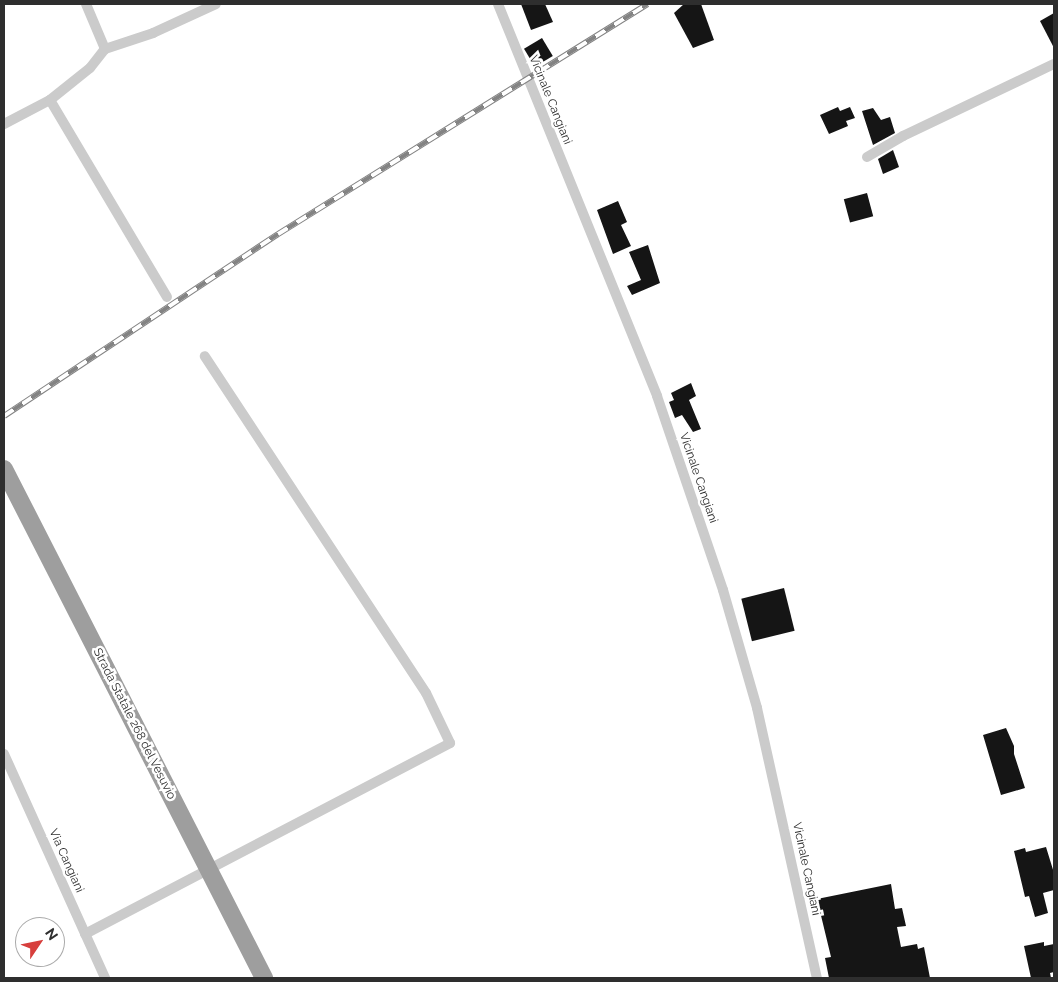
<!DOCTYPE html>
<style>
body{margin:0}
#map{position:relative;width:1058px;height:982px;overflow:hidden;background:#fff;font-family:Raleway,sans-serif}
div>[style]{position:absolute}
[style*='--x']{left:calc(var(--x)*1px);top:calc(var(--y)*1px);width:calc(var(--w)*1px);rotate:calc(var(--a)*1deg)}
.building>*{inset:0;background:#151515;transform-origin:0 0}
.minor>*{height:10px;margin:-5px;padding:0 5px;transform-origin:5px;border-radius:5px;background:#cbcbcb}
.rail>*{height:5.5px;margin-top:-2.75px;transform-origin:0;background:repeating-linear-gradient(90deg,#fff 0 11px,#838383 0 22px);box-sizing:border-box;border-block:1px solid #838383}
.trunk-bridge>*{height:18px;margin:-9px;padding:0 9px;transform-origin:9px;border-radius:9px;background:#9e9e9e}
span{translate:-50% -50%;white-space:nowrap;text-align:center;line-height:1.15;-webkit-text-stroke:5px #fff;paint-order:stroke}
.street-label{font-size:12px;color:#2e2e2e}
.frame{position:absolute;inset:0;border:5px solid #2e2e2e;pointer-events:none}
.north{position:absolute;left:15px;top:917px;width:50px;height:50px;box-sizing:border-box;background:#fff;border:1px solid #ababab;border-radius:50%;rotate:56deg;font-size:14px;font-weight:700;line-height:20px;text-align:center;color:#2e2e2e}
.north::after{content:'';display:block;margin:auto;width:18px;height:22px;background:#d73f3d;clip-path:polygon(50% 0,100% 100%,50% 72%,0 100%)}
</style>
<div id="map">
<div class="building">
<div style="clip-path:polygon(521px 4px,545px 4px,553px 22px,531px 30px)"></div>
<div style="clip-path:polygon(684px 4px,701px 4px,714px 40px,693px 48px,674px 13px)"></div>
<div style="clip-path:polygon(1054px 13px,1054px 48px,1040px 21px)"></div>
<div style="left:542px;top:38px;width:21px;height:21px;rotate:59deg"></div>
<div style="clip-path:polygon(838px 107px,840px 111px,850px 107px,855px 118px,846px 121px,848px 126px,829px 134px,820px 115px)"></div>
<div style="clip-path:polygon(873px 108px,881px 120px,890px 117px,895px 133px,873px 145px,862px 111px)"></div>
<div style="clip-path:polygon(893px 150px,899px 167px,883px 174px,878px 159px)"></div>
<div style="left:867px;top:193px;width:24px;height:24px;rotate:75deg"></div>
<div style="clip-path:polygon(618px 201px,627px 222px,621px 225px,631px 246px,613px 254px,597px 210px)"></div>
<div style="clip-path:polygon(648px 245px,660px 283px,632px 295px,627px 286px,641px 280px,629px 252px)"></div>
<div style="clip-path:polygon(691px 383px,696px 396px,689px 400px,701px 429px,693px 432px,682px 415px,675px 418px,669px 402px,674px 400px,671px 393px)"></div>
<div style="left:784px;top:588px;width:44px;height:44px;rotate:76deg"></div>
<div style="clip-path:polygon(1006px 728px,1014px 746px,1014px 754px,1025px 788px,1001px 795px,983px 735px)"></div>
<div style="clip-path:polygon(1046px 847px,1054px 873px,1054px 890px,1043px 893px,1048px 913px,1035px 917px,1029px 896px,1025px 897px,1014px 851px,1025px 848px,1026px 852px)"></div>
<div style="clip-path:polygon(891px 884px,895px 909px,902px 908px,906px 926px,897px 927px,901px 947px,917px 944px,918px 949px,924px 947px,930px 978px,829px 978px,825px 958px,831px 957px,817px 899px)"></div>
<div style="clip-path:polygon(1044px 942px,1044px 946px,1054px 944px,1054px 972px,1050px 973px,1051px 978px,1031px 978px,1024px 946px)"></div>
</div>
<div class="minor">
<div style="--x:86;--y:4;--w:49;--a:67.1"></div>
<div style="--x:498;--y:4;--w:423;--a:67.9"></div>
<div style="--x:657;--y:396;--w:205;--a:71.2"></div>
<div style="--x:723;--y:590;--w:123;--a:73.9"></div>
<div style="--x:757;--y:708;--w:277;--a:77.5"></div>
<div style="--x:105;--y:49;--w:51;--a:-18.4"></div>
<div style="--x:153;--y:33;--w:69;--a:-24.7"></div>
<div style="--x:50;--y:100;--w:229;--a:59.3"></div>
<div style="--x:4;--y:124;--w:52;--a:-27.6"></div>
<div style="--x:50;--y:100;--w:51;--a:-38.7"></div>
<div style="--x:90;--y:68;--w:24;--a:-52"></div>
<div style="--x:867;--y:157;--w:42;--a:-30.3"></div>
<div style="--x:903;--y:136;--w:167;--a:-25.5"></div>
<div style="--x:4;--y:754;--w:246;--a:65.7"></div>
<div style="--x:85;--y:934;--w:412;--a:-27.6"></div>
<div style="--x:450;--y:743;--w:55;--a:-115.6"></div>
<div style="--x:426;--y:693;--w:403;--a:-123.3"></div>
</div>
<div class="rail">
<div style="--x:4;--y:416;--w:329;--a:-33.6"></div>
<div style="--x:278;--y:234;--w:435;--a:-31.9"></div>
</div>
<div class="trunk-bridge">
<div style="--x:4;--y:469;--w:572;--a:62.94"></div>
</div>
<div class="street-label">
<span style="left:550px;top:100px;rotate:68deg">Vicinale Cangiani</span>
<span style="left:698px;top:478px;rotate:71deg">Vicinale Cangiani</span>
<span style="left:134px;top:724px;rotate:63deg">Strada Statale 268 del Vesuvio</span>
<span style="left:66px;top:861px;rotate:66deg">Via Cangiani</span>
<span style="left:806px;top:869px;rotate:78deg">Vicinale Cangiani</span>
</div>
<div class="frame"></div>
<div class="north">N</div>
</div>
